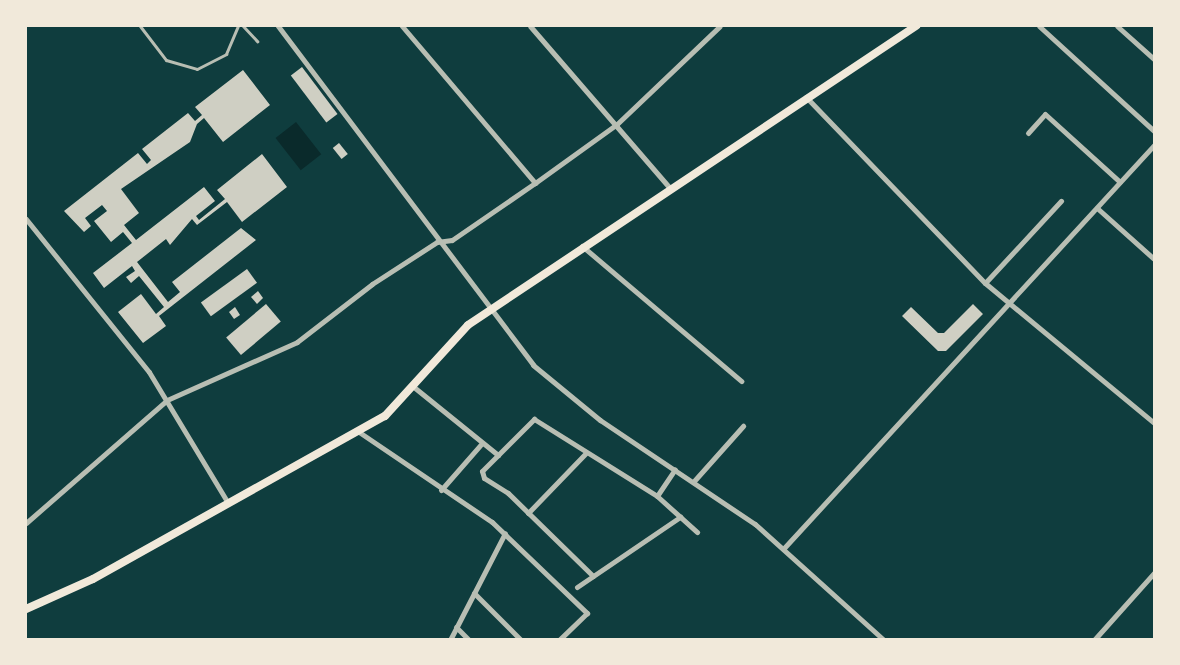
<!DOCTYPE html>
<style>
body{margin:0}
#map{position:relative;width:1180px;height:665px;overflow:hidden;background:#0f3d3e;font-family:"Source Serif 4",serif}
div>[style]{position:absolute}
[style*='--x']{left:calc(var(--x)*1px);top:calc(var(--y)*1px);width:calc(var(--w)*1px);rotate:calc(var(--a)*1deg)}
.water>*{inset:0;background:#0a2a2b;transform-origin:0 0}
.building>*{inset:0;background:#cfcfc3;transform-origin:0 0}
.service>*{height:3px;margin:-1.5px;padding:0 1.5px;transform-origin:1.5px;border-radius:1.5px;background:#b8beb3}
.minor>*{height:5px;margin:-2.5px;padding:0 2.5px;transform-origin:2.5px;border-radius:2.5px;background:#b8beb3}
.primary>*{height:8px;margin:-4px;padding:0 4px;transform-origin:4px;border-radius:4px;background:#f1e9da}
span{translate:-50% -50%;white-space:nowrap;text-align:center;line-height:1.15;-webkit-text-stroke:6px #f1e9da;paint-order:stroke}
.frame{position:absolute;inset:0;border:27px solid #f1e9da;pointer-events:none}
</style>
<div id="map">
<div class="water">
<div style="left:296px;top:122px;width:41px;height:26px;rotate:52deg"></div>
</div>
<div class="building">
<div style="left:302px;top:67px;width:59px;height:14px;rotate:53deg"></div>
<div style="clip-path:polygon(243px 70px,270px 105px,223px 142px,204px 118px,197px 124px,190px 142px,121px 189px,139px 213px,124px 225px,136px 240px,204px 187px,215px 201px,196px 216px,199px 220px,225px 199px,217px 190px,262px 154px,287px 187px,242px 222px,227px 202px,197px 225px,192px 219px,170px 245px,166px 239px,137px 262px,168px 302px,180px 292px,172px 282px,241px 228px,256px 240px,159px 316px,166px 326px,143px 343px,118px 312px,141px 294px,156px 314px,164px 307px,139px 276px,131px 283px,126px 277px,135px 271px,132px 266px,104px 288px,93px 273px,132px 243px,123px 232px,111px 242px,94px 221px,107px 211px,102px 205px,85px 218px,91px 226px,84px 232px,64px 211px,138px 153px,147px 164px,151px 160px,142px 149px,188px 113px,195px 121px,202px 115px,195px 107px)"></div>
<div style="left:339px;top:143px;width:14px;height:8px;rotate:51deg"></div>
<div style="left:247px;top:269px;width:17px;height:57px;rotate:54deg"></div>
<div style="clip-path:polygon(258px 291px,263px 298px,257px 304px,251px 297px)"></div>
<div style="left:266px;top:304px;width:23px;height:52px;rotate:50deg"></div>
<div style="clip-path:polygon(973px 304px,983px 314px,946px 351px,938px 351px,902px 316px,911px 307px,938px 333px,944px 333px)"></div>
<div style="clip-path:polygon(235px 307px,240px 315px,234px 319px,229px 312px)"></div>
</div>
<div class="service">
<div style="--x:140;--y:26;--w:43;--a:52.6"></div>
<div style="--x:166;--y:60;--w:32;--a:16"></div>
<div style="--x:197;--y:69;--w:33;--a:-27"></div>
<div style="--x:226;--y:54;--w:30;--a:-67"></div>
<div style="--x:243;--y:26;--w:21;--a:47"></div>
</div>
<div class="minor">
<div style="--x:278;--y:26;--w:424;--a:53"></div>
<div style="--x:533;--y:365;--w:87;--a:39.4"></div>
<div style="--x:600;--y:420;--w:187;--a:33.9"></div>
<div style="--x:755;--y:524;--w:173;--a:42"></div>
<div style="--x:402;--y:26;--w:206;--a:49.7"></div>
<div style="--x:530;--y:26;--w:214;--a:49.2"></div>
<div style="--x:1039;--y:26;--w:156;--a:42.4"></div>
<div style="--x:1117;--y:26;--w:50;--a:41.7"></div>
<div style="--x:806;--y:97;--w:258;--a:46.1"></div>
<div style="--x:985;--y:283;--w:219;--a:39.6"></div>
<div style="--x:1028;--y:133;--w:25;--a:-48"></div>
<div style="--x:1045;--y:114;--w:101;--a:42.2"></div>
<div style="--x:1097;--y:208;--w:76;--a:41.8"></div>
<div style="--x:26;--y:219;--w:196;--a:51.2"></div>
<div style="--x:149;--y:372;--w:153;--a:58.9"></div>
<div style="--x:582;--y:246;--w:209;--a:40.3"></div>
<div style="--x:985;--y:283;--w:112;--a:-47.2"></div>
<div style="--x:415;--y:388;--w:107;--a:38.9"></div>
<div style="--x:359;--y:432;--w:161;--a:34.1"></div>
<div style="--x:492;--y:522;--w:132;--a:43.8"></div>
<div style="--x:587;--y:613;--w:39;--a:136"></div>
<div style="--x:694;--y:481;--w:74;--a:-48.3"></div>
<div style="--x:441;--y:490;--w:62;--a:-48.9"></div>
<div style="--x:657;--y:496;--w:32;--a:-56"></div>
<div style="--x:528;--y:513;--w:83;--a:-46"></div>
<div style="--x:26;--y:523;--w:187;--a:-41.1"></div>
<div style="--x:167;--y:400;--w:142;--a:-24"></div>
<div style="--x:297;--y:342;--w:95;--a:-37.7"></div>
<div style="--x:372;--y:284;--w:77;--a:-32.9"></div>
<div style="--x:437;--y:242;--w:15;--a:-8"></div>
<div style="--x:452;--y:240;--w:101;--a:-34.5"></div>
<div style="--x:535;--y:183;--w:101;--a:-35.7"></div>
<div style="--x:617;--y:124;--w:142;--a:-43.6"></div>
<div style="--x:784;--y:548;--w:547;--a:-47.44"></div>
<div style="--x:593;--y:576;--w:119;--a:-135.7"></div>
<div style="--x:508;--y:493;--w:28;--a:-148"></div>
<div style="--x:484;--y:478;--w:7;--a:-106"></div>
<div style="--x:482;--y:471;--w:74;--a:-45"></div>
<div style="--x:534;--y:419;--w:145;--a:32"></div>
<div style="--x:657;--y:496;--w:54;--a:42"></div>
<div style="--x:577;--y:587;--w:125;--a:-34.2"></div>
<div style="--x:474;--y:593;--w:66;--a:45"></div>
<div style="--x:456;--y:627;--w:18;--a:45"></div>
<div style="--x:450;--y:640;--w:120;--a:-62.8"></div>
<div style="--x:1094;--y:640;--w:90;--a:-48.2"></div>
</div>
<div class="primary">
<div style="--x:26;--y:609;--w:73;--a:-24.1"></div>
<div style="--x:93;--y:579;--w:334;--a:-29.2"></div>
<div style="--x:385;--y:416;--w:123;--a:-47.6"></div>
<div style="--x:468;--y:325;--w:539;--a:-33.72"></div>
</div>
<div class="frame"></div>
</div>
